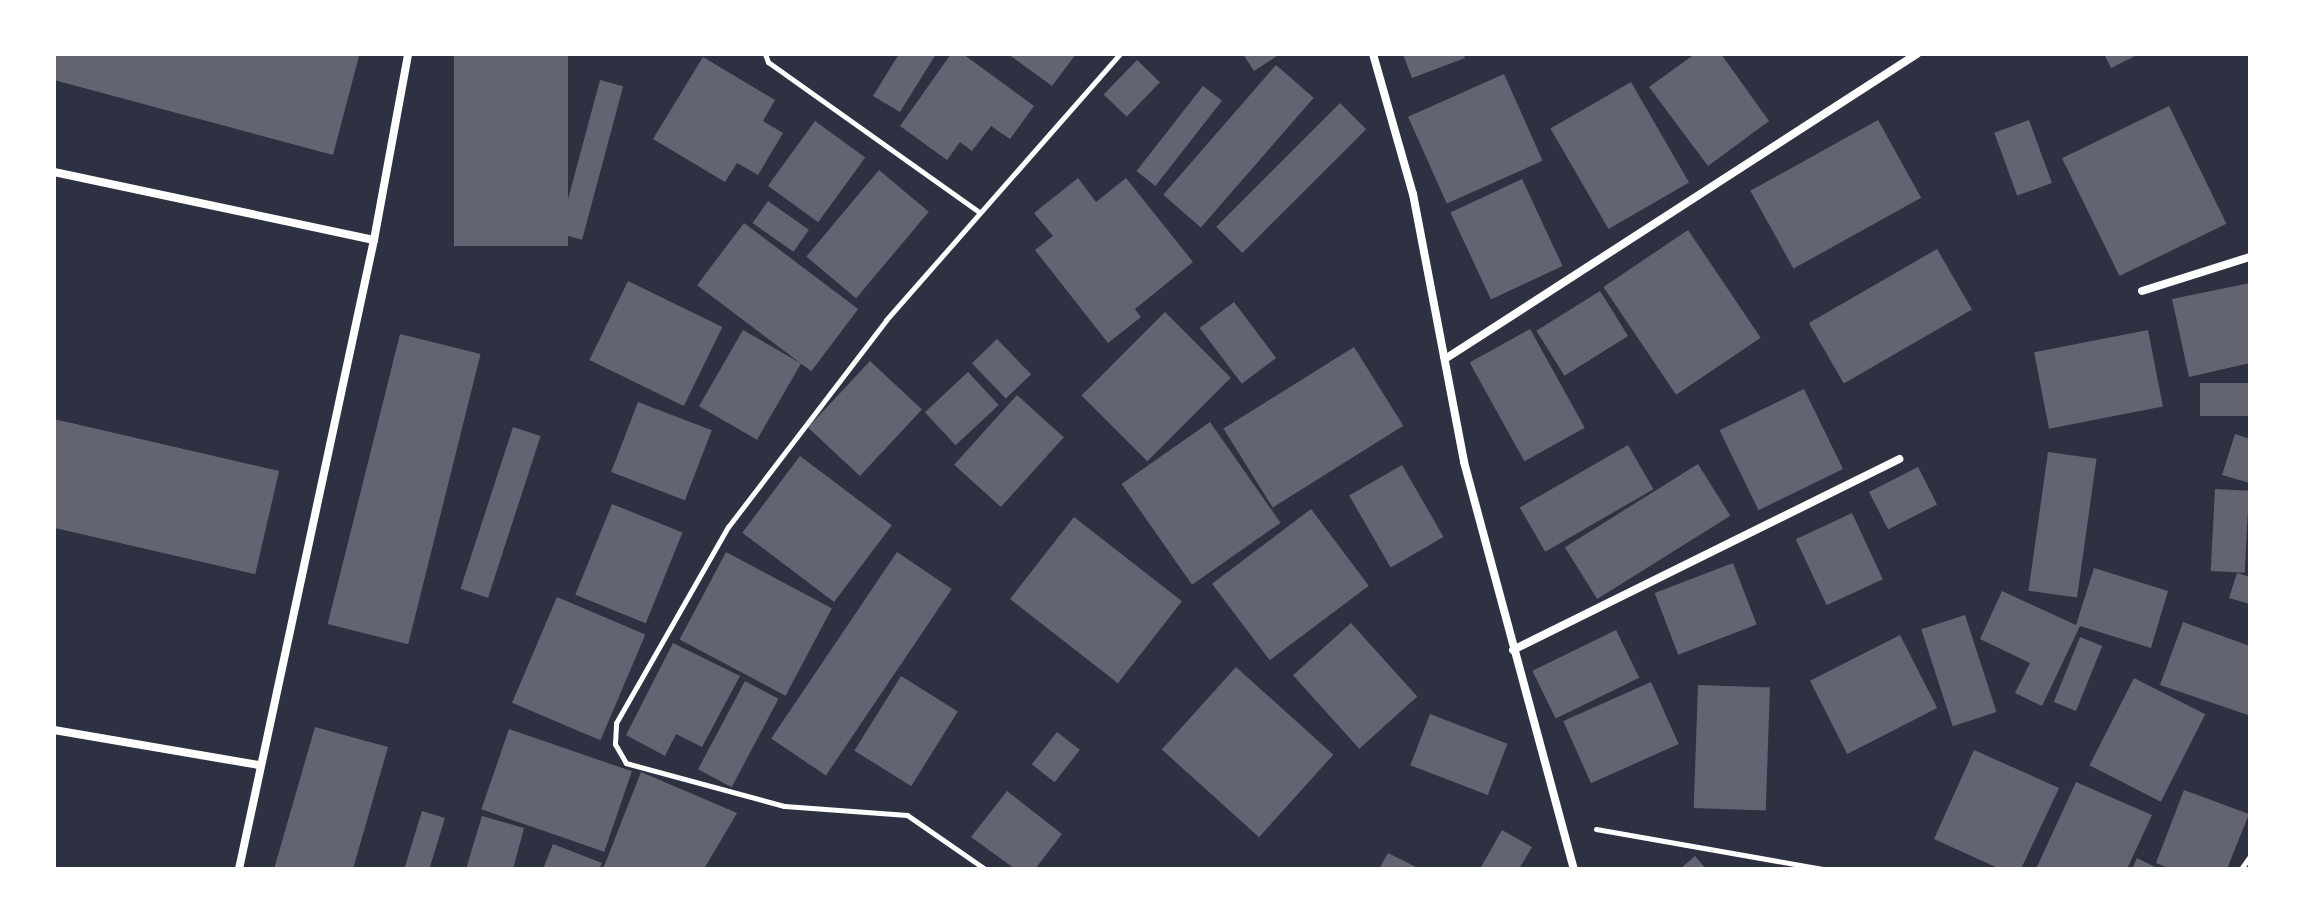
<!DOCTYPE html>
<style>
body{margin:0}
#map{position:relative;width:2304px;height:923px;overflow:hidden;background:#2d3142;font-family:"Crimson Pro",serif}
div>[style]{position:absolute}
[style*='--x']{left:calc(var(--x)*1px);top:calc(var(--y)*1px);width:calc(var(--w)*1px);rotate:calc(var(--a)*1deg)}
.building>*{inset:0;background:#626471;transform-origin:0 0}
.path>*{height:5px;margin:-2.5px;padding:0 2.5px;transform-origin:2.5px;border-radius:2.5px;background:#fff}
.minor>*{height:8px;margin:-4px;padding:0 4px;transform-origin:4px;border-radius:4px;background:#fff}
span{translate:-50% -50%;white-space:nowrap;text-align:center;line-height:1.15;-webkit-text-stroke:8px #fff;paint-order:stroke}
.frame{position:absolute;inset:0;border:56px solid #fff;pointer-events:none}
</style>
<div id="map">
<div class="building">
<div style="clip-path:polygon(54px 54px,351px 54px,359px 56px,333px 155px,54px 80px)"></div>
<div style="left:454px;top:54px;width:114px;height:192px"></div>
<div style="clip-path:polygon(899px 54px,936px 54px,900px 112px,873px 96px)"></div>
<div style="clip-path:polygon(951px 54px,963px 54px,1034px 106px,1010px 139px,991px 126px,972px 151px,960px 142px,947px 160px,900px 126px)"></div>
<div style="clip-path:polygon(1008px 54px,1076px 54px,1052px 86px)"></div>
<div style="clip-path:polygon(1243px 54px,1280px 54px,1254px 71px)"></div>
<div style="clip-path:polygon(1403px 54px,1463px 54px,1465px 58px,1412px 78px)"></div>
<div style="clip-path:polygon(1695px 54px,1721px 54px,1769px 121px,1708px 166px,1649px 87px)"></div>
<div style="clip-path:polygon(2104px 54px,2139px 54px,2111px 68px)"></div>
<div style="clip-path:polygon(703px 57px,775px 100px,763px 121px,783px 133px,758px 175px,737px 163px,725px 182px,653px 139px)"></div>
<div style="left:1137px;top:60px;width:32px;height:48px;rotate:44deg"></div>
<div style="left:1276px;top:65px;width:50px;height:172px;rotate:41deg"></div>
<div style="left:1504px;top:74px;width:95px;height:105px;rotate:66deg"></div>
<div style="left:600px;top:80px;width:24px;height:159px;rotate:15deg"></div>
<div style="left:1631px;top:82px;width:116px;height:93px;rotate:60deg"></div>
<div style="left:1203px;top:86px;width:24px;height:108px;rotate:38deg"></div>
<div style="left:1340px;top:103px;width:37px;height:175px;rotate:45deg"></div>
<div style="left:2169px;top:106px;width:131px;height:119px;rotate:64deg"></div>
<div style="left:1878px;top:120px;width:89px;height:146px;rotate:61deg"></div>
<div style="left:2029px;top:120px;width:67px;height:37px;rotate:70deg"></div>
<div style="left:815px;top:121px;width:62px;height:80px;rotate:36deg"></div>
<div style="left:879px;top:170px;width:65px;height:113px;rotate:40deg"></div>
<div style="clip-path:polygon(1078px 178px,1096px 202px,1126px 178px,1193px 262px,1135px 309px,1141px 317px,1108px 343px,1035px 250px,1053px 236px,1034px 213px)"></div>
<div style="left:1522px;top:179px;width:96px;height:79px;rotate:65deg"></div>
<div style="left:768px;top:201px;width:50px;height:27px;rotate:35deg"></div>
<div style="left:744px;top:223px;width:143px;height:78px;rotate:37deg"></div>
<div style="left:1688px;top:230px;width:130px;height:102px;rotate:56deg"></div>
<div style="left:1937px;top:249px;width:70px;height:148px;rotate:60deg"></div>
<div style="left:628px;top:281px;width:105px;height:88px;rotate:26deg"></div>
<div style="clip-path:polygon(2250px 283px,2250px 363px,2189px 377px,2172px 299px)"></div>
<div style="left:1600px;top:291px;width:53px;height:75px;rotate:58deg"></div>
<div style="left:1234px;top:302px;width:70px;height:43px;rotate:53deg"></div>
<div style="left:1165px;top:312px;width:93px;height:118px;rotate:45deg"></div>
<div style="left:1530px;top:329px;width:113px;height:69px;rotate:61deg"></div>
<div style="left:743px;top:330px;width:67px;height:88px;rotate:30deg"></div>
<div style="left:2148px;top:330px;width:78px;height:116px;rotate:79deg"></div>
<div style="left:400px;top:334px;width:83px;height:299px;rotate:14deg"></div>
<div style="left:997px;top:339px;width:49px;height:35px;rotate:46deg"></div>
<div style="left:1354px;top:347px;width:93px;height:154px;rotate:58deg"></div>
<div style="left:870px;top:361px;width:71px;height:91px;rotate:43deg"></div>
<div style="left:968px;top:372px;width:45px;height:59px;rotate:47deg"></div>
<div style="left:2200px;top:383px;width:50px;height:33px"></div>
<div style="left:1804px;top:389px;width:89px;height:94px;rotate:64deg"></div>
<div style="left:1017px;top:395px;width:63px;height:94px;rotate:42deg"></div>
<div style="left:638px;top:402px;width:79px;height:75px;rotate:21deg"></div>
<div style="left:54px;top:419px;width:231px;height:106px;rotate:13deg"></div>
<div style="left:1210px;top:422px;width:123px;height:108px;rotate:55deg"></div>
<div style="left:513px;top:427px;width:29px;height:170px;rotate:18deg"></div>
<div style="clip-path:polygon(2235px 434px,2250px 439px,2250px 483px,2222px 475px)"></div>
<div style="left:1628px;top:445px;width:51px;height:125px;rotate:60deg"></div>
<div style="left:2048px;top:452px;width:49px;height:140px;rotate:8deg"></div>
<div style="left:800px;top:456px;width:115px;height:96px;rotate:37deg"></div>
<div style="left:1698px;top:464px;width:61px;height:157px;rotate:58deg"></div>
<div style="left:1402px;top:465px;width:83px;height:61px;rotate:60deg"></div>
<div style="left:1918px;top:467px;width:42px;height:55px;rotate:63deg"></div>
<div style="left:2215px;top:489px;width:34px;height:82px;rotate:3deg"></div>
<div style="left:612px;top:504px;width:76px;height:98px;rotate:22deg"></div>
<div style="left:1311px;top:509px;width:96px;height:124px;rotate:53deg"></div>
<div style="left:1852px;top:513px;width:73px;height:62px;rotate:65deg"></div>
<div style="left:1074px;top:517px;width:137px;height:104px;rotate:38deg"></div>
<div style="left:726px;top:552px;width:120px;height:99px;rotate:28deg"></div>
<div style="left:897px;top:552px;width:66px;height:225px;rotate:34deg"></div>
<div style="left:1733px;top:563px;width:66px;height:84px;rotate:69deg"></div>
<div style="clip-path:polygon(2094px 568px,2168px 591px,2151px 648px,2080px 626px,2042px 706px,2015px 693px,2030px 663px,1980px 639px,2002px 591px,2076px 625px)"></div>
<div style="clip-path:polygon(2237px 573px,2250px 577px,2250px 604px,2229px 598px)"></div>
<div style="left:557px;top:597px;width:96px;height:115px;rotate:23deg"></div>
<div style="left:1965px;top:615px;width:102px;height:46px;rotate:72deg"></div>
<div style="clip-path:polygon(2183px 622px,2250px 646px,2248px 715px,2160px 685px)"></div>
<div style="left:1351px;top:623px;width:99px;height:78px;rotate:48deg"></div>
<div style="left:1616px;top:630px;width:53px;height:93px;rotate:64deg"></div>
<div style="left:1900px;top:635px;width:82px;height:101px;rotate:63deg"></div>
<div style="left:2080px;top:637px;width:24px;height:70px;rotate:22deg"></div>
<div style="clip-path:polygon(673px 643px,740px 676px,702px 747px,676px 734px,665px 756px,626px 735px)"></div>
<div style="left:1236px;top:667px;width:131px;height:111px;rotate:42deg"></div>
<div style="left:901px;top:676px;width:67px;height:88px;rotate:32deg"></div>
<div style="left:2134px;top:678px;width:80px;height:98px;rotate:27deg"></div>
<div style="left:745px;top:681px;width:38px;height:100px;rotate:28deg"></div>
<div style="left:1651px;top:682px;width:68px;height:96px;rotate:66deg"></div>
<div style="left:1698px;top:685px;width:72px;height:123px;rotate:2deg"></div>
<div style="left:1430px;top:714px;width:83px;height:55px;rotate:21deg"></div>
<div style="clip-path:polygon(315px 727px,388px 747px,353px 869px,274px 869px)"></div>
<div style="left:509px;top:729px;width:130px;height:85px;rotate:19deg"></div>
<div style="left:1057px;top:732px;width:29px;height:41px;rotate:38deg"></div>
<div style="clip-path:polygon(1974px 750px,2059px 788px,2021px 869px,2000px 869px,1934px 839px)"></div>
<div style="clip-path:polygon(641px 772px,737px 813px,704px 869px,603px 869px)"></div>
<div style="clip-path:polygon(2076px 782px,2152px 815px,2127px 869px,2036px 869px)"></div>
<div style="clip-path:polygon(2184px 790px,2249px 814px,2227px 869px,2171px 869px,2156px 863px)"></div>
<div style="clip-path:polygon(1007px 791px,1062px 834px,1035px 869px,1015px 869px,971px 837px)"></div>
<div style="left:422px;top:811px;width:24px;height:60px;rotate:17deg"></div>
<div style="clip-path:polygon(482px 816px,524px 828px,513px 869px,466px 869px)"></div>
<div style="clip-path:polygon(1502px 830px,1532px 847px,1519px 869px,1480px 869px)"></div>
<div style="clip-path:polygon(553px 844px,602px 863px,599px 869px,543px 869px)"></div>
<div style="clip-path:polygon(1388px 853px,1420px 869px,1379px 869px)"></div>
<div style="clip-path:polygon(1695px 856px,1706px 869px,1680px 869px)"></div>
<div style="clip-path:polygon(2137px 858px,2159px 869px,2132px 869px)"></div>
</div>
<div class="path">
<div style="--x:765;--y:54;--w:9;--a:69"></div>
<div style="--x:768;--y:62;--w:259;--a:35.4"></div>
<div style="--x:1596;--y:829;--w:230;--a:10"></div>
<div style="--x:985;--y:869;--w:95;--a:-145.3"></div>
<div style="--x:907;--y:815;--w:123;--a:-175.8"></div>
<div style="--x:784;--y:806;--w:164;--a:-164.8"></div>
<div style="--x:626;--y:763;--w:22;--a:-120"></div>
<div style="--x:615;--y:744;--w:21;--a:-87"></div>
<div style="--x:616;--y:723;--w:226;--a:-60.3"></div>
<div style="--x:728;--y:527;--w:260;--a:-52.6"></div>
<div style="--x:886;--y:320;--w:354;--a:-48.7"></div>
<div style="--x:2241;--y:869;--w:16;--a:-55"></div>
</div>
<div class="minor">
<div style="--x:1373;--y:54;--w:146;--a:74.1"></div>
<div style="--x:1413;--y:194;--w:273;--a:79.2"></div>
<div style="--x:1464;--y:462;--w:422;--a:74.9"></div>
<div style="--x:54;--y:172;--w:327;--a:12"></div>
<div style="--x:2142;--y:291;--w:113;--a:-17.5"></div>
<div style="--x:1445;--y:359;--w:562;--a:-32.87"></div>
<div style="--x:1513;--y:650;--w:431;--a:-26.3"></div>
<div style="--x:54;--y:730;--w:208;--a:9.7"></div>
<div style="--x:239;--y:869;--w:643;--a:-77.89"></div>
<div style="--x:374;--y:240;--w:189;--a:-79.6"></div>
</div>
<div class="frame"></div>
</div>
